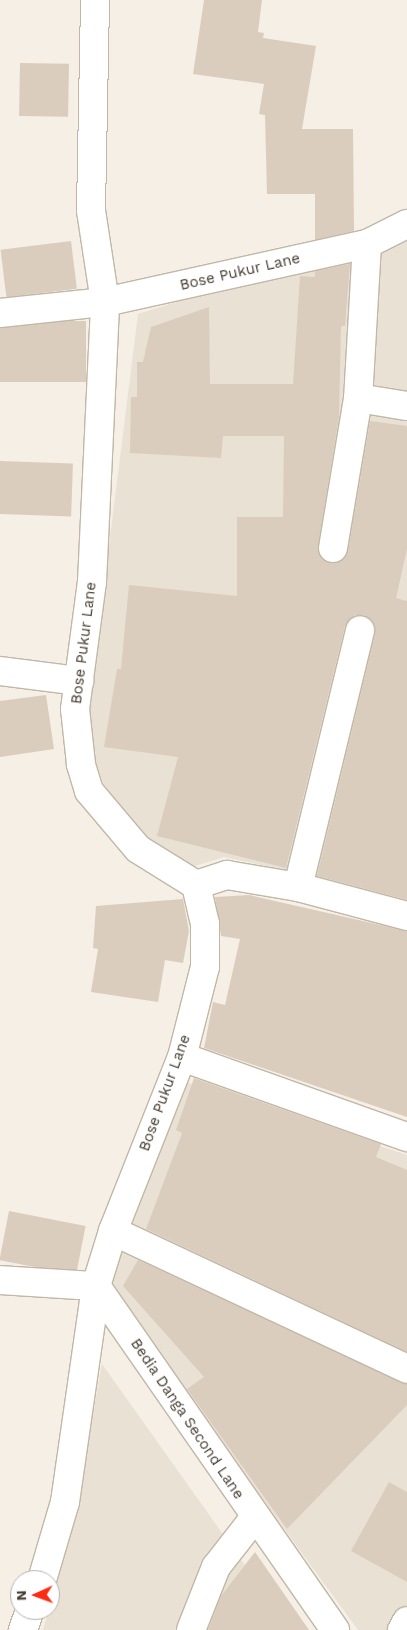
<!DOCTYPE html>
<style>
body{margin:0}
#map{position:relative;width:407px;height:1630px;overflow:hidden;background:#f5efe5;font-family:"Work Sans",sans-serif}
div>[style]{position:absolute}
[style*='--x']{left:calc(var(--x)*1px);top:calc(var(--y)*1px);width:calc(var(--w)*1px);rotate:calc(var(--a)*1deg)}
.residential>*{inset:0;background:#e9e1d3}
.building>*{inset:0;background:#dbcdbd;transform-origin:0 0}
.roads{filter:drop-shadow(1px 0 #c1b7a7) drop-shadow(-1px 0 #c1b7a7) drop-shadow(0 1px #c1b7a7) drop-shadow(0 -1px #c1b7a7)}
.minor>*{height:28px;margin:-14px;padding:0 14px;transform-origin:14px;border-radius:14px;background:#fff}
span{translate:-50% -50%;white-space:nowrap;text-align:center;line-height:1.15;-webkit-text-stroke:4.5px #fff;paint-order:stroke}
.street-label{font-size:15px;color:#483f34}
.north{position:absolute;left:10px;top:1570px;width:50px;height:50px;box-sizing:border-box;background:#fff;border:1px solid #b6b2ae;border-radius:50%;rotate:268deg;font-size:14px;font-weight:700;line-height:20px;text-align:center;color:#483f34}
.north::after{content:'';display:block;margin:auto;width:18px;height:22px;background:#ff2a12;clip-path:polygon(50% 0,100% 100%,50% 72%,0 100%)}
</style>
<div id="map">
<div class="residential">
<div style="clip-path:polygon(407px 231px,407px 896px,224px 857px,195px 866px,151px 846px,105px 788px,85px 737px,138px 314px)"></div>
<div style="clip-path:polygon(180px 1080px,407px 1155px,407px 1630px,358px 1630px,104px 1282px)"></div>
<div style="clip-path:polygon(102px 1364px,291px 1630px,43px 1630px,72px 1529px)"></div>
</div>
<div class="building">
<div style="clip-path:polygon(204px 0,262px 0,258px 32px,264px 33px,263px 38px,316px 46px,302px 129px,353px 129px,354px 231px,315px 240px,315px 194px,267px 194px,265px 115px,259px 114px,264px 84px,193px 74px)"></div>
<div style="left:20px;top:63px;width:49px;height:53px;rotate:1deg"></div>
<div style="left:71px;top:241px;width:48px;height:71px;rotate:83deg"></div>
<div style="clip-path:polygon(350px 264px,345px 326px,341px 326px,339px 417px,318px 546px,319px 554px,330px 563px,339px 562px,348px 551px,370px 421px,407px 426px,407px 549px,396px 598px,407px 601px,407px 900px,317px 876px,375px 634px,375px 625px,364px 615px,355px 615px,345px 626px,286px 868px,157px 836px,178px 757px,104px 747px,117px 669px,121px 669px,129px 585px,237px 596px,237px 517px,283px 517px,284px 436px,223px 436px,221px 458px,130px 453px,131px 397px,137px 397px,137px 362px,143px 362px,151px 327px,209px 307px,210px 384px,293px 384px,300px 276px,315px 277px,315px 271px)"></div>
<div style="left:86px;top:321px;width:61px;height:86px;rotate:90deg"></div>
<div style="left:0;top:461px;width:73px;height:53px;rotate:2deg"></div>
<div style="clip-path:polygon(46px 695px,54px 749px,0 757px,0 701px)"></div>
<div style="clip-path:polygon(249px 895px,407px 931px,407px 1117px,204px 1048px,213px 1002px,225px 1005px,240px 939px,221px 936px,215px 897px)"></div>
<div style="clip-path:polygon(183px 899px,189px 931px,183px 963px,165px 960px,158px 1002px,91px 992px,98px 949px,93px 948px,96px 906px)"></div>
<div style="clip-path:polygon(194px 1078px,381px 1144px,376px 1157px,407px 1170px,407px 1352px,146px 1229px,182px 1133px,176px 1130px)"></div>
<div style="left:9px;top:1211px;width:78px;height:50px;rotate:11deg"></div>
<div style="clip-path:polygon(138px 1260px,407px 1384px,407px 1405px,287px 1529px,187px 1389px,204px 1377px,123px 1286px)"></div>
<div style="clip-path:polygon(389px 1482px,407px 1492px,407px 1582px,351px 1551px)"></div>
<div style="clip-path:polygon(255px 1552px,309px 1630px,208px 1630px,221px 1596px)"></div>
</div>
<div class="roads">
<div class="minor">
<div style="--x:367;--y:244;--w:154;--a:93.3"></div>
<div style="--x:358;--y:398;--w:50;--a:9.3"></div>
<div style="--x:0;--y:313;--w:106;--a:-6"></div>
<div style="--x:105;--y:302;--w:93;--a:-98.7"></div>
<div style="--x:91;--y:210;--w:210;--a:-88.9"></div>
<div style="--x:333;--y:548;--w:152;--a:-80.5"></div>
<div style="--x:0;--y:671;--w:80;--a:7.2"></div>
<div style="--x:196;--y:885;--w:33;--a:-18"></div>
<div style="--x:227;--y:875;--w:72;--a:9.6"></div>
<div style="--x:298;--y:887;--w:113;--a:14.9"></div>
<div style="--x:298;--y:887;--w:264;--a:-76.4"></div>
<div style="--x:182;--y:1057;--w:239;--a:19.6"></div>
<div style="--x:113;--y:1231;--w:325;--a:25.1"></div>
<div style="--x:0;--y:1280;--w:96;--a:3.6"></div>
<div style="--x:96;--y:1286;--w:419;--a:55.2"></div>
<div style="--x:42;--y:1580;--w:81;--a:-73.6"></div>
<div style="--x:65;--y:1502;--w:218;--a:-81.8"></div>
<div style="--x:96;--y:1286;--w:58;--a:-72.8"></div>
<div style="--x:113;--y:1231;--w:187;--a:-68.4"></div>
<div style="--x:182;--y:1057;--w:93;--a:-75.7"></div>
<div style="--x:205;--y:967;--w:43;--a:-90"></div>
<div style="--x:205;--y:924;--w:40;--a:-103"></div>
<div style="--x:196;--y:885;--w:68;--a:-148.2"></div>
<div style="--x:138;--y:849;--w:76;--a:-130.2"></div>
<div style="--x:89;--y:791;--w:28;--a:-107"></div>
<div style="--x:81;--y:764;--w:55;--a:-96.2"></div>
<div style="--x:75;--y:709;--w:128;--a:-82.4"></div>
<div style="--x:92;--y:582;--w:280;--a:-87.3"></div>
<div style="--x:105;--y:302;--w:268;--a:-12.5"></div>
<div style="--x:367;--y:244;--w:45;--a:-26.6"></div>
<div style="--x:23;--y:1630;--w:21;--a:-71"></div>
<div style="--x:191;--y:1630;--w:68;--a:-68.4"></div>
<div style="--x:216;--y:1567;--w:63;--a:-52"></div>
<div style="--x:402;--y:1630;--w:10;--a:-61"></div>
</div>
</div>
<div class="street-label">
<span style="left:240px;top:272px;rotate:-13deg">Bose Pukur Lane</span>
<span style="left:84px;top:643px;rotate:-83deg">Bose Pukur Lane</span>
<span style="left:165px;top:1093px;rotate:-70deg">Bose Pukur Lane</span>
<span style="left:187px;top:1419px;rotate:56deg">Bedia Danga Second Lane</span>
</div>
<div class="north">N</div>
</div>
